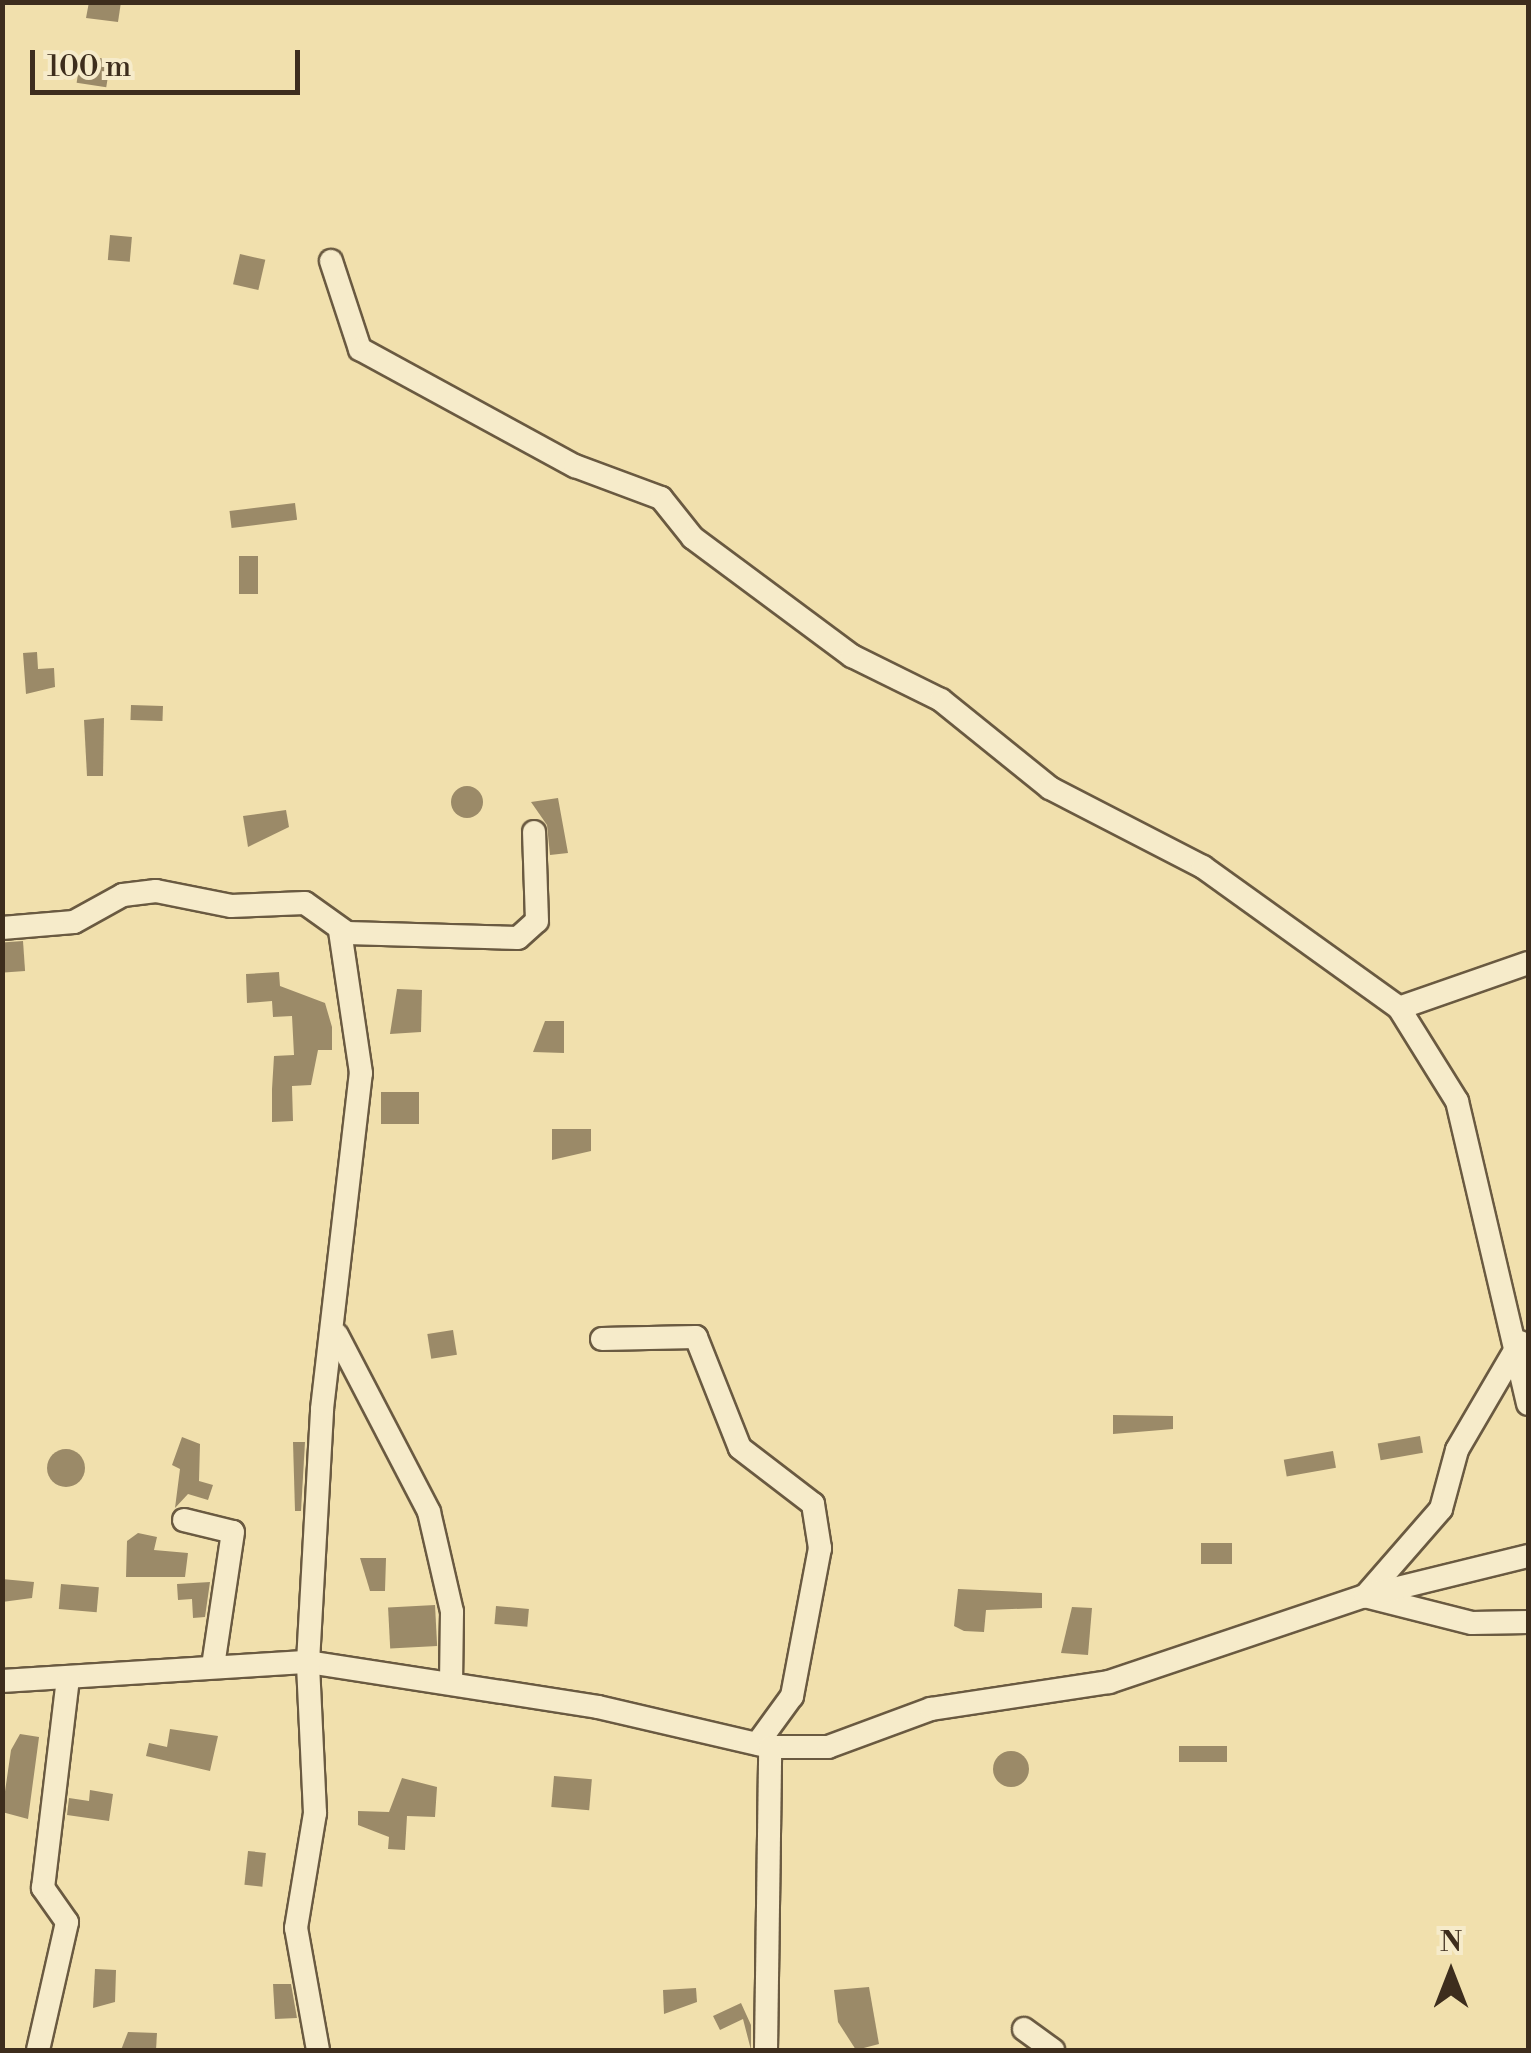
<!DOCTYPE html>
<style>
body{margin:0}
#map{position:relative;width:1531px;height:2053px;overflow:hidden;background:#f1e0ad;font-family:"Libre Bodoni",serif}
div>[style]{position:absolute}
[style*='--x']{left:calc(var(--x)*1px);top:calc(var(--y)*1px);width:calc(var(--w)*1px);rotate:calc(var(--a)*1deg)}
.building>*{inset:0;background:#9b8a68;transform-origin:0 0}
.round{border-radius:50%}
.roads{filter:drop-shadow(2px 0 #6a5a41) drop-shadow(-2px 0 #6a5a41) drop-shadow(0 2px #6a5a41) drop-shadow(0 -2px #6a5a41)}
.minor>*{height:22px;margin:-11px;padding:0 11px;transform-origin:11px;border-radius:11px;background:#f6ebca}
span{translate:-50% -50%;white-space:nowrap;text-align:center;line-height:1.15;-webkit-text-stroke:8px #f6ebca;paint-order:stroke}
.frame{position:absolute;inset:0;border:5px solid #3d2d1d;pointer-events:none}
.north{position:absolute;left:1401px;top:1923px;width:100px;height:100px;-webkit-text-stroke:8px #f6ebca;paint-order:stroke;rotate:0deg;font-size:28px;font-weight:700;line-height:40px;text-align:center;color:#3d2d1d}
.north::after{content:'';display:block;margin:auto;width:35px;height:45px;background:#3d2d1d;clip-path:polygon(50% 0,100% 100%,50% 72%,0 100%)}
.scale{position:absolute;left:30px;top:50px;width:270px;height:45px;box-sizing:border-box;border:5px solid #3d2d1d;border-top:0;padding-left:12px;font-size:30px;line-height:35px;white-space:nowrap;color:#3d2d1d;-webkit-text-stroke:8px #f6ebca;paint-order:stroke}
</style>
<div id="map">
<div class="building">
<div style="clip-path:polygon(89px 2px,121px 2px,118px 22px,86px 18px)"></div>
<div style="left:81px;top:55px;width:30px;height:28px;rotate:9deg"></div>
<div style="left:110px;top:235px;width:22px;height:25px;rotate:5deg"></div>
<div style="left:240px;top:254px;width:26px;height:31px;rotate:13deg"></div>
<div style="left:295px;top:503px;width:17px;height:66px;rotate:83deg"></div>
<div style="left:239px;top:556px;width:19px;height:38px"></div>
<div style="clip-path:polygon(37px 652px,38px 669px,54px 668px,55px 687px,26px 694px,23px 653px)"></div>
<div style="left:131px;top:705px;width:32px;height:15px;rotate:2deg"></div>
<div style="clip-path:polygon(104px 718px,103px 776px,87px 776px,84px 720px)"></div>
<div class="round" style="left:451px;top:786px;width:32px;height:32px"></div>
<div style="clip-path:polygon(558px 798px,568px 853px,550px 855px,547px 825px,531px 802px)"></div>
<div style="clip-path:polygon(286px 810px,289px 827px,248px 847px,243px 816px)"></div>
<div style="left:23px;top:941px;width:30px;height:21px;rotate:86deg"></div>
<div style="clip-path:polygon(279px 972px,280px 986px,325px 1003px,332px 1027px,332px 1050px,318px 1050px,311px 1085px,292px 1086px,293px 1121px,272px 1122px,272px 1089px,274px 1056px,294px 1055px,292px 1016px,273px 1017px,272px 1001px,247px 1003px,246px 974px)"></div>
<div style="clip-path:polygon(397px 989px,422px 990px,421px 1032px,390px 1034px)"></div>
<div style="clip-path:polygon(545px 1021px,564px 1021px,564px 1053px,533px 1052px)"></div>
<div style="left:381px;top:1092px;width:38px;height:32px"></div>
<div style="clip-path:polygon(552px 1129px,591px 1129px,591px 1151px,552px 1160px)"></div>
<div style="left:453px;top:1330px;width:25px;height:26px;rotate:81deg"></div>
<div style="clip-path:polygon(1113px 1415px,1173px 1416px,1173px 1429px,1113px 1434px)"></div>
<div style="left:1420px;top:1436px;width:17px;height:43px;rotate:80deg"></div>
<div style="clip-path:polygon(182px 1437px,200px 1444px,199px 1481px,213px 1485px,208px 1500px,188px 1494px,175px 1508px,180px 1469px,172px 1465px)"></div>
<div style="clip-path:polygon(293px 1442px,305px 1442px,301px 1511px,295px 1511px)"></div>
<div class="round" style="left:47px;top:1449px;width:38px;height:38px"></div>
<div style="left:1333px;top:1451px;width:17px;height:50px;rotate:80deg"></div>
<div style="clip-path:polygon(138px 1533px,157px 1537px,154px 1550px,188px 1553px,185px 1577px,126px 1577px,127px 1541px)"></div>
<div style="left:1232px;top:1543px;width:21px;height:31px;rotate:90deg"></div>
<div style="clip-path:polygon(360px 1558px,386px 1558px,385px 1591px,370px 1591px)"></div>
<div style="clip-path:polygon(2px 1579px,34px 1582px,32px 1598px,2px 1602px)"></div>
<div style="clip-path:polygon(210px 1582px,205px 1617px,193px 1618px,192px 1599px,178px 1600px,177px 1584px)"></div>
<div style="left:61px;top:1584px;width:38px;height:25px;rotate:5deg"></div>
<div style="clip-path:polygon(958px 1589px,1042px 1593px,1042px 1608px,986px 1610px,984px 1632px,964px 1631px,954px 1626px)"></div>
<div style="left:435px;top:1605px;width:41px;height:47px;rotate:87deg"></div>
<div style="left:496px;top:1606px;width:33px;height:18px;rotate:5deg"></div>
<div style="clip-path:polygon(1072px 1607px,1092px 1608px,1088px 1655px,1061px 1653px)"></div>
<div style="clip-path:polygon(42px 1715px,28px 1819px,2px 1812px,11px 1750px,20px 1734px,39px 1737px)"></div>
<div style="clip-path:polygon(170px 1729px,218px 1736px,210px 1771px,146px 1756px,149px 1743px,167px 1747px)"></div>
<div style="left:1179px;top:1746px;width:48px;height:16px"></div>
<div class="round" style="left:993px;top:1751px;width:36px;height:36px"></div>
<div style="left:554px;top:1776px;width:38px;height:31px;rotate:5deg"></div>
<div style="clip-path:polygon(402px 1778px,437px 1787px,435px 1817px,407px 1816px,405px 1850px,388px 1849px,389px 1837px,358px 1825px,358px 1811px,389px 1812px)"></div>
<div style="clip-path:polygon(90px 1790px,113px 1794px,109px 1821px,67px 1815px,69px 1798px,89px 1801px)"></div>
<div style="left:248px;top:1851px;width:18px;height:34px;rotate:6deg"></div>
<div style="clip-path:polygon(95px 1969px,116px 1970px,115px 2002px,93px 2008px)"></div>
<div style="clip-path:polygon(273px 1984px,291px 1984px,297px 2018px,275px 2019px)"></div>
<div style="clip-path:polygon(869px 1987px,879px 2044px,856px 2050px,838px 2022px,834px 1990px)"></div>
<div style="clip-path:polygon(696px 1988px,697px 2002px,664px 2014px,663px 1990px)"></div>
<div style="clip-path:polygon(741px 2003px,751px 2025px,751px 2050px,743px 2019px,720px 2030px,713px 2016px)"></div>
<div style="clip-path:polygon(128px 2032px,157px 2033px,156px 2050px,121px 2050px)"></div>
</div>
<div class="roads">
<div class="minor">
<div style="--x:331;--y:261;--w:93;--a:71.8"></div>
<div style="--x:360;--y:349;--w:245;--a:28.6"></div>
<div style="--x:575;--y:466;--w:92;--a:20.4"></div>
<div style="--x:661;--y:498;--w:51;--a:51.3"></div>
<div style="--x:693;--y:538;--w:198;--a:36.6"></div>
<div style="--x:852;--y:656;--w:99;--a:26.3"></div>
<div style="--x:941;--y:700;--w:140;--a:38.9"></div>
<div style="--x:1050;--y:788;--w:172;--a:27.3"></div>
<div style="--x:1203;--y:867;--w:241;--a:35.7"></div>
<div style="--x:1399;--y:1008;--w:110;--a:58.1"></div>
<div style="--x:1457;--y:1101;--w:311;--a:76.8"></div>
<div style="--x:2;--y:928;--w:72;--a:-4.8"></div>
<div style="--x:74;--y:922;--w:56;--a:-28.9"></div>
<div style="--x:123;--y:895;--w:33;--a:-7"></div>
<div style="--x:156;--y:891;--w:76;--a:11.3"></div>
<div style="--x:231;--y:906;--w:74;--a:-2.3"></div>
<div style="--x:305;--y:903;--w:52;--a:35.5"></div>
<div style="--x:347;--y:933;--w:171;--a:1.7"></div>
<div style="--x:518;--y:938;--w:25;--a:-42"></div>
<div style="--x:537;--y:921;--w:89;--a:-91.9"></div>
<div style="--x:1399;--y:1008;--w:137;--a:-19.2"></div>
<div style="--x:337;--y:1335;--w:199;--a:62.5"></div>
<div style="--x:429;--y:1512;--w:103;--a:77"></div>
<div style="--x:452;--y:1612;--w:70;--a:90.8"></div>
<div style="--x:602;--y:1339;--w:94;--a:-1.2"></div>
<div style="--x:696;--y:1337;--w:119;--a:68.4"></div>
<div style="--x:740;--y:1448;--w:92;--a:37.5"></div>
<div style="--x:813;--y:1504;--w:45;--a:81"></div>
<div style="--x:820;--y:1548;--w:151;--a:100.7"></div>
<div style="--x:792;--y:1696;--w:59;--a:126.1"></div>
<div style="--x:1520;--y:1342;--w:125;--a:120.3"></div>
<div style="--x:1457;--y:1450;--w:61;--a:105.2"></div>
<div style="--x:1441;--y:1509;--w:116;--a:131.1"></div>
<div style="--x:1365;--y:1596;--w:110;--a:14.2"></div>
<div style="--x:1472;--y:1623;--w:56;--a:-1"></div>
<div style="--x:184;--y:1520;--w:50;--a:13.8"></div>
<div style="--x:233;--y:1532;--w:135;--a:98.5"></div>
<div style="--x:2;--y:1681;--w:307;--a:-3.6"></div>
<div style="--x:308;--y:1662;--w:293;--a:8.8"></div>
<div style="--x:598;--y:1707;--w:177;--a:13.1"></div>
<div style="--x:770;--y:1747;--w:58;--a:0"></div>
<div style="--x:828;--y:1747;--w:110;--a:-20.3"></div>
<div style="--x:931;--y:1709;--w:180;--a:-8.6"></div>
<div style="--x:1109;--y:1682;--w:270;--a:-18.6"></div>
<div style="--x:1365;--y:1596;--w:168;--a:-13.8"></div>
<div style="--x:1024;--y:2029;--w:36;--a:36"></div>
<div style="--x:38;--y:2050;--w:131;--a:-77.2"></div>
<div style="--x:67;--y:1922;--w:42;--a:-125.2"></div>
<div style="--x:43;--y:1888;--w:212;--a:-83.2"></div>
<div style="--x:318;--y:2050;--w:124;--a:-100.2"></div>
<div style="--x:296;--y:1928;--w:117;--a:-80.6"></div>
<div style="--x:315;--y:1813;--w:151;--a:-92.7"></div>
<div style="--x:308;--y:1662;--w:253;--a:-86.8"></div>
<div style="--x:322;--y:1409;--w:338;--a:-83.4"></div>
<div style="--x:361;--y:1073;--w:144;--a:-98.4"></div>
<div style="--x:766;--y:2050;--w:303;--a:-89.2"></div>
</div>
</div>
<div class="frame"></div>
<div class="north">N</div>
<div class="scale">100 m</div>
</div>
